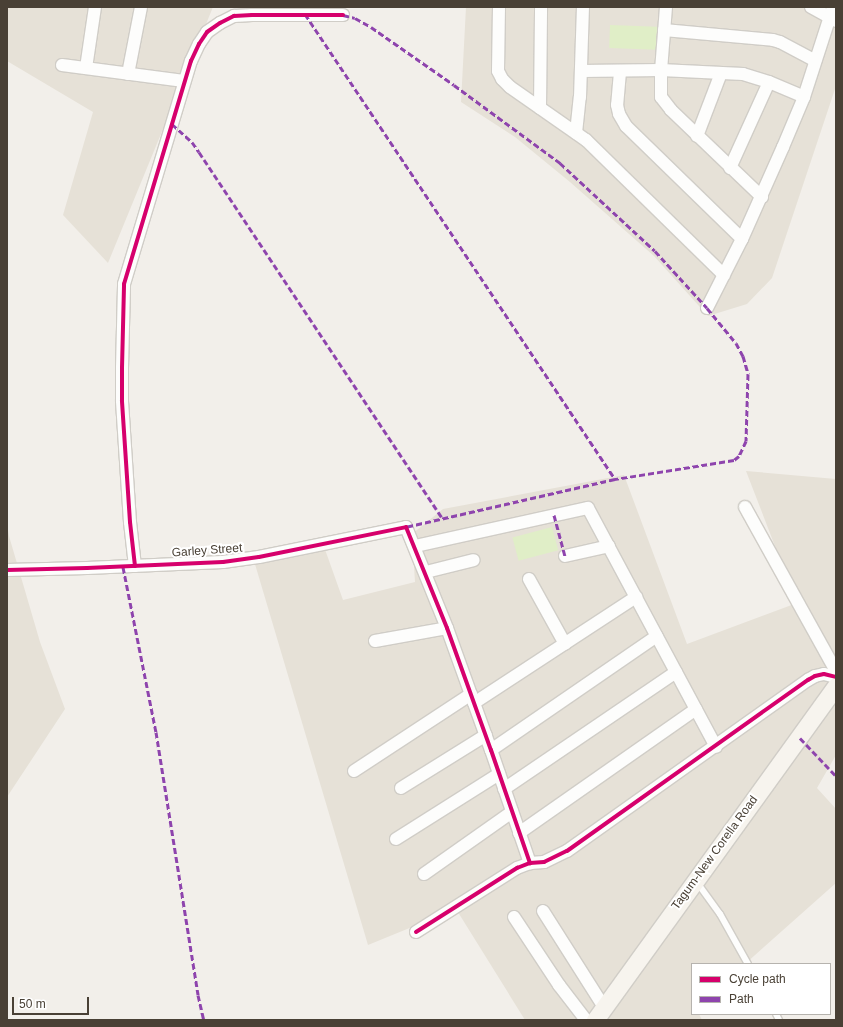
<!DOCTYPE html>
<style>
body{margin:0}
#map{position:relative;width:843px;height:1027px;overflow:hidden;background:#f2efea;font-family:Helvetica,sans-serif}
div>[style]{position:absolute}
[style*='--x']{left:calc(var(--x)*1px);top:calc(var(--y)*1px);width:calc(var(--w)*1px);rotate:calc(var(--a)*1deg)}
.residential>*{inset:0;background:#e6e1d7}
.green>*{inset:0;background:#e0eec7;transform-origin:0 0}
.roads{filter:drop-shadow(1px 0 #d0cdc7) drop-shadow(-1px 0 #d0cdc7) drop-shadow(0 1px #d0cdc7) drop-shadow(0 -1px #d0cdc7)}
.lane>*{height:6px;margin:-3px;padding:0 3px;transform-origin:3px;border-radius:3px;background:#fdfdfc}
.street>*{height:12px;margin:-6px;padding:0 6px;transform-origin:6px;border-radius:6px;background:#fdfdfc}
.secondary>*{height:17px;margin:-8.5px;padding:0 8.5px;transform-origin:8.5px;border-radius:8.5px;background:#f7f4ee}
.quiet>*{height:3px;margin-top:-1.5px;transform-origin:0;background:repeating-linear-gradient(90deg,#8e44ad 0 6px,transparent 0 9px)}
.cycleway>*{height:4px;margin:-2px;padding:0 2px;transform-origin:2px;border-radius:2px;background:#d6006c}
span{translate:-50% -50%;white-space:nowrap;text-align:center;line-height:1.15;-webkit-text-stroke:4px #fff;paint-order:stroke}
.street-label{font-size:12px;color:#494035}
.frame{position:absolute;inset:0;border:8px solid #494035;pointer-events:none}
.legend{position:absolute;left:691px;top:963px;width:140px;height:52px;box-sizing:border-box;background:#fff;border:1px solid #b6b3ae;margin:0;padding:5px 7px;list-style:none;font-size:12px;color:#494035}
.legend li{display:flex;align-items:center;gap:8px;height:20px}
.legend b{width:20px;border:1px solid #b6b3ae}
.scale{position:absolute;left:12px;top:997px;width:77px;height:18px;box-sizing:border-box;border:2px solid #494035;border-top:0;padding-left:5px;font-size:12px;line-height:14px;white-space:nowrap;color:#494035;-webkit-text-stroke:3px #fff;paint-order:stroke}
</style>
<div id="map">
<div class="residential">
<div style="clip-path:polygon(7px 7px,213px 7px,108px 263px,63px 215px,93px 112px,7px 61px)"></div>
<div style="clip-path:polygon(466px 7px,836px 7px,836px 86px,772px 278px,747px 304px,708px 316px,654px 256px,570px 182px,515px 137px,461px 102px)"></div>
<div style="clip-path:polygon(746px 471px,836px 479px,836px 755px,817px 788px,836px 809px,836px 883px,745px 964px,692px 964px,692px 1014px,699px 1014px,702px 1020px,525px 1020px,456px 909px,368px 945px,252px 554px,322px 541px,343px 600px,415px 582px,412px 534px,443px 509px,624px 475px,687px 644px,797px 603px)"></div>
<div style="clip-path:polygon(7px 524px,9px 536px,40px 642px,65px 709px,7px 797px)"></div>
</div>
<div class="green">
<div style="left:610px;top:25px;width:47px;height:23px;rotate:2deg"></div>
<div style="left:552px;top:527px;width:24px;height:41px;rotate:75deg"></div>
</div>
<div class="roads">
<div class="lane">
<div style="--x:696;--y:881;--w:41;--a:54"></div>
<div style="--x:720;--y:914;--w:57;--a:60.8"></div>
<div style="--x:776;--y:1014;--w:7;--a:63"></div>
</div>
<div class="street">
<div style="--x:499;--y:7;--w:64;--a:90.9"></div>
<div style="--x:498;--y:71;--w:9;--a:63"></div>
<div style="--x:502;--y:79;--w:11;--a:45"></div>
<div style="--x:510;--y:87;--w:93;--a:34.9"></div>
<div style="--x:586;--y:140;--w:193;--a:44.4"></div>
<div style="--x:666;--y:7;--w:63;--a:94.5"></div>
<div style="--x:661;--y:70;--w:27;--a:90"></div>
<div style="--x:661;--y:97;--w:16;--a:52"></div>
<div style="--x:671;--y:110;--w:126;--a:43.7"></div>
<div style="--x:811;--y:7;--w:29;--a:29"></div>
<div style="--x:664;--y:30;--w:109;--a:5.2"></div>
<div style="--x:773;--y:40;--w:7;--a:16"></div>
<div style="--x:780;--y:42;--w:40;--a:28"></div>
<div style="--x:62;--y:65;--w:123;--a:7.5"></div>
<div style="--x:86;--y:68;--w:62;--a:-81.6"></div>
<div style="--x:582;--y:71;--w:79;--a:-0.7"></div>
<div style="--x:661;--y:70;--w:82;--a:2.8"></div>
<div style="--x:743;--y:74;--w:27;--a:17"></div>
<div style="--x:769;--y:82;--w:38;--a:23"></div>
<div style="--x:620;--y:72;--w:33;--a:95"></div>
<div style="--x:617;--y:105;--w:9;--a:77"></div>
<div style="--x:619;--y:114;--w:14;--a:60"></div>
<div style="--x:626;--y:126;--w:162;--a:44.2"></div>
<div style="--x:128;--y:74;--w:68;--a:-79"></div>
<div style="--x:540;--y:108;--w:101;--a:-89.4"></div>
<div style="--x:576;--y:133;--w:36;--a:-84"></div>
<div style="--x:580;--y:97;--w:90;--a:-88.1"></div>
<div style="--x:697;--y:136;--w:67;--a:-69.1"></div>
<div style="--x:730;--y:168;--w:94;--a:-65.6"></div>
<div style="--x:707;--y:308;--w:77;--a:-63.1"></div>
<div style="--x:742;--y:239;--w:101;--a:-66"></div>
<div style="--x:783;--y:147;--w:54;--a:-67.2"></div>
<div style="--x:804;--y:97;--w:95;--a:-72.1"></div>
<div style="--x:745;--y:507;--w:188;--a:61"></div>
<div style="--x:415;--y:546;--w:177;--a:-12.4"></div>
<div style="--x:588;--y:508;--w:271;--a:61.8"></div>
<div style="--x:565;--y:556;--w:45;--a:-12.8"></div>
<div style="--x:135;--y:566;--w:44;--a:-96.5"></div>
<div style="--x:130;--y:522;--w:122;--a:-93.8"></div>
<div style="--x:122;--y:400;--w:32;--a:-90"></div>
<div style="--x:122;--y:368;--w:84;--a:-88.6"></div>
<div style="--x:124;--y:284;--w:233;--a:-73.3"></div>
<div style="--x:191;--y:61;--w:19;--a:-65"></div>
<div style="--x:199;--y:44;--w:14;--a:-56"></div>
<div style="--x:207;--y:32;--w:16;--a:-35"></div>
<div style="--x:220;--y:23;--w:16;--a:-27"></div>
<div style="--x:234;--y:16;--w:18;--a:-3"></div>
<div style="--x:252;--y:15;--w:91;--a:0"></div>
<div style="--x:7;--y:570;--w:80;--a:-1.4"></div>
<div style="--x:87;--y:568;--w:136;--a:-2.5"></div>
<div style="--x:223;--y:562;--w:36;--a:-8"></div>
<div style="--x:259;--y:557;--w:150;--a:-11.5"></div>
<div style="--x:406;--y:527;--w:109;--a:67.9"></div>
<div style="--x:447;--y:628;--w:130;--a:70.2"></div>
<div style="--x:491;--y:750;--w:120;--a:71"></div>
<div style="--x:426;--y:572;--w:49;--a:-14"></div>
<div style="--x:529;--y:579;--w:74;--a:61"></div>
<div style="--x:375;--y:641;--w:73;--a:-10.2"></div>
<div style="--x:474;--y:703;--w:194;--a:-33.2"></div>
<div style="--x:491;--y:750;--w:201;--a:-34.5"></div>
<div style="--x:354;--y:771;--w:140;--a:-33.3"></div>
<div style="--x:401;--y:788;--w:100;--a:-31.9"></div>
<div style="--x:504;--y:789;--w:208;--a:-34.2"></div>
<div style="--x:519;--y:833;--w:216;--a:-35"></div>
<div style="--x:396;--y:839;--w:122;--a:-32.3"></div>
<div style="--x:424;--y:874;--w:108;--a:-35.2"></div>
<div style="--x:543;--y:911;--w:114;--a:57.6"></div>
<div style="--x:514;--y:917;--w:82;--a:56.5"></div>
<div style="--x:559;--y:985;--w:44;--a:52.4"></div>
<div style="--x:416;--y:932;--w:120;--a:-32.4"></div>
<div style="--x:517;--y:868;--w:14;--a:-21"></div>
<div style="--x:530;--y:863;--w:14;--a:-4"></div>
<div style="--x:544;--y:862;--w:25;--a:-26"></div>
<div style="--x:567;--y:851;--w:296;--a:-35.4"></div>
<div style="--x:808;--y:680;--w:8;--a:-30"></div>
<div style="--x:815;--y:676;--w:9;--a:-13"></div>
<div style="--x:824;--y:674;--w:12;--a:14"></div>
</div>
<div class="secondary">
<div style="--x:595;--y:1020;--w:412;--a:-54.2"></div>
</div>
</div>
<div class="quiet">
<div style="--x:305;--y:14;--w:559;--a:56.31"></div>
<div style="--x:343;--y:15;--w:12;--a:14"></div>
<div style="--x:355;--y:18;--w:18;--a:29"></div>
<div style="--x:371;--y:27;--w:101;--a:34.9"></div>
<div style="--x:454;--y:85;--w:132;--a:36.3"></div>
<div style="--x:560;--y:163;--w:129;--a:42.8"></div>
<div style="--x:655;--y:251;--w:77;--a:47.6"></div>
<div style="--x:707;--y:308;--w:45;--a:50.4"></div>
<div style="--x:736;--y:343;--w:15;--a:62"></div>
<div style="--x:743;--y:356;--w:19;--a:74"></div>
<div style="--x:748;--y:374;--w:67;--a:91.7"></div>
<div style="--x:746;--y:441;--w:17;--a:115"></div>
<div style="--x:739;--y:456;--w:6;--a:141"></div>
<div style="--x:734;--y:460;--w:121;--a:170.9"></div>
<div style="--x:615;--y:479;--w:214;--a:167.1"></div>
<div style="--x:172;--y:124;--w:27;--a:42"></div>
<div style="--x:192;--y:142;--w:12;--a:55"></div>
<div style="--x:199;--y:152;--w:439;--a:56.4"></div>
<div style="--x:554;--y:515;--w:42;--a:75"></div>
<div style="--x:123;--y:567;--w:168;--a:78.7"></div>
<div style="--x:156;--y:732;--w:266;--a:80.9"></div>
<div style="--x:198;--y:995;--w:26;--a:77"></div>
<div style="--x:800;--y:738;--w:52;--a:46.5"></div>
</div>
<div class="cycleway">
<div style="--x:135;--y:566;--w:44;--a:-96.5"></div>
<div style="--x:130;--y:522;--w:122;--a:-93.8"></div>
<div style="--x:122;--y:400;--w:32;--a:-90"></div>
<div style="--x:122;--y:368;--w:84;--a:-88.6"></div>
<div style="--x:124;--y:284;--w:233;--a:-73.3"></div>
<div style="--x:191;--y:61;--w:19;--a:-65"></div>
<div style="--x:199;--y:44;--w:14;--a:-56"></div>
<div style="--x:207;--y:32;--w:16;--a:-35"></div>
<div style="--x:220;--y:23;--w:16;--a:-27"></div>
<div style="--x:234;--y:16;--w:18;--a:-3"></div>
<div style="--x:252;--y:15;--w:91;--a:0"></div>
<div style="--x:7;--y:570;--w:80;--a:-1.4"></div>
<div style="--x:87;--y:568;--w:136;--a:-2.5"></div>
<div style="--x:223;--y:562;--w:36;--a:-8"></div>
<div style="--x:259;--y:557;--w:150;--a:-11.5"></div>
<div style="--x:406;--y:527;--w:109;--a:67.9"></div>
<div style="--x:447;--y:628;--w:130;--a:70.2"></div>
<div style="--x:491;--y:750;--w:120;--a:71"></div>
<div style="--x:416;--y:932;--w:120;--a:-32.4"></div>
<div style="--x:517;--y:868;--w:14;--a:-21"></div>
<div style="--x:530;--y:863;--w:14;--a:-4"></div>
<div style="--x:544;--y:862;--w:25;--a:-26"></div>
<div style="--x:567;--y:851;--w:296;--a:-35.4"></div>
<div style="--x:808;--y:680;--w:8;--a:-30"></div>
<div style="--x:815;--y:676;--w:9;--a:-13"></div>
<div style="--x:824;--y:674;--w:12;--a:14"></div>
</div>
<div class="street-label">
<span style="left:207px;top:551px;rotate:-4deg">Garley Street</span>
<span style="left:715px;top:853px;rotate:-54deg">Tagum-New Corella Road</span>
</div>
<div class="frame"></div>
<ul class="legend">
<li><b style="height:5px;background:#d6006c"></b>Cycle path</li>
<li><b style="height:5px;background:#8e44ad"></b>Path</li>
</ul>
<div class="scale">50 m</div>
</div>
